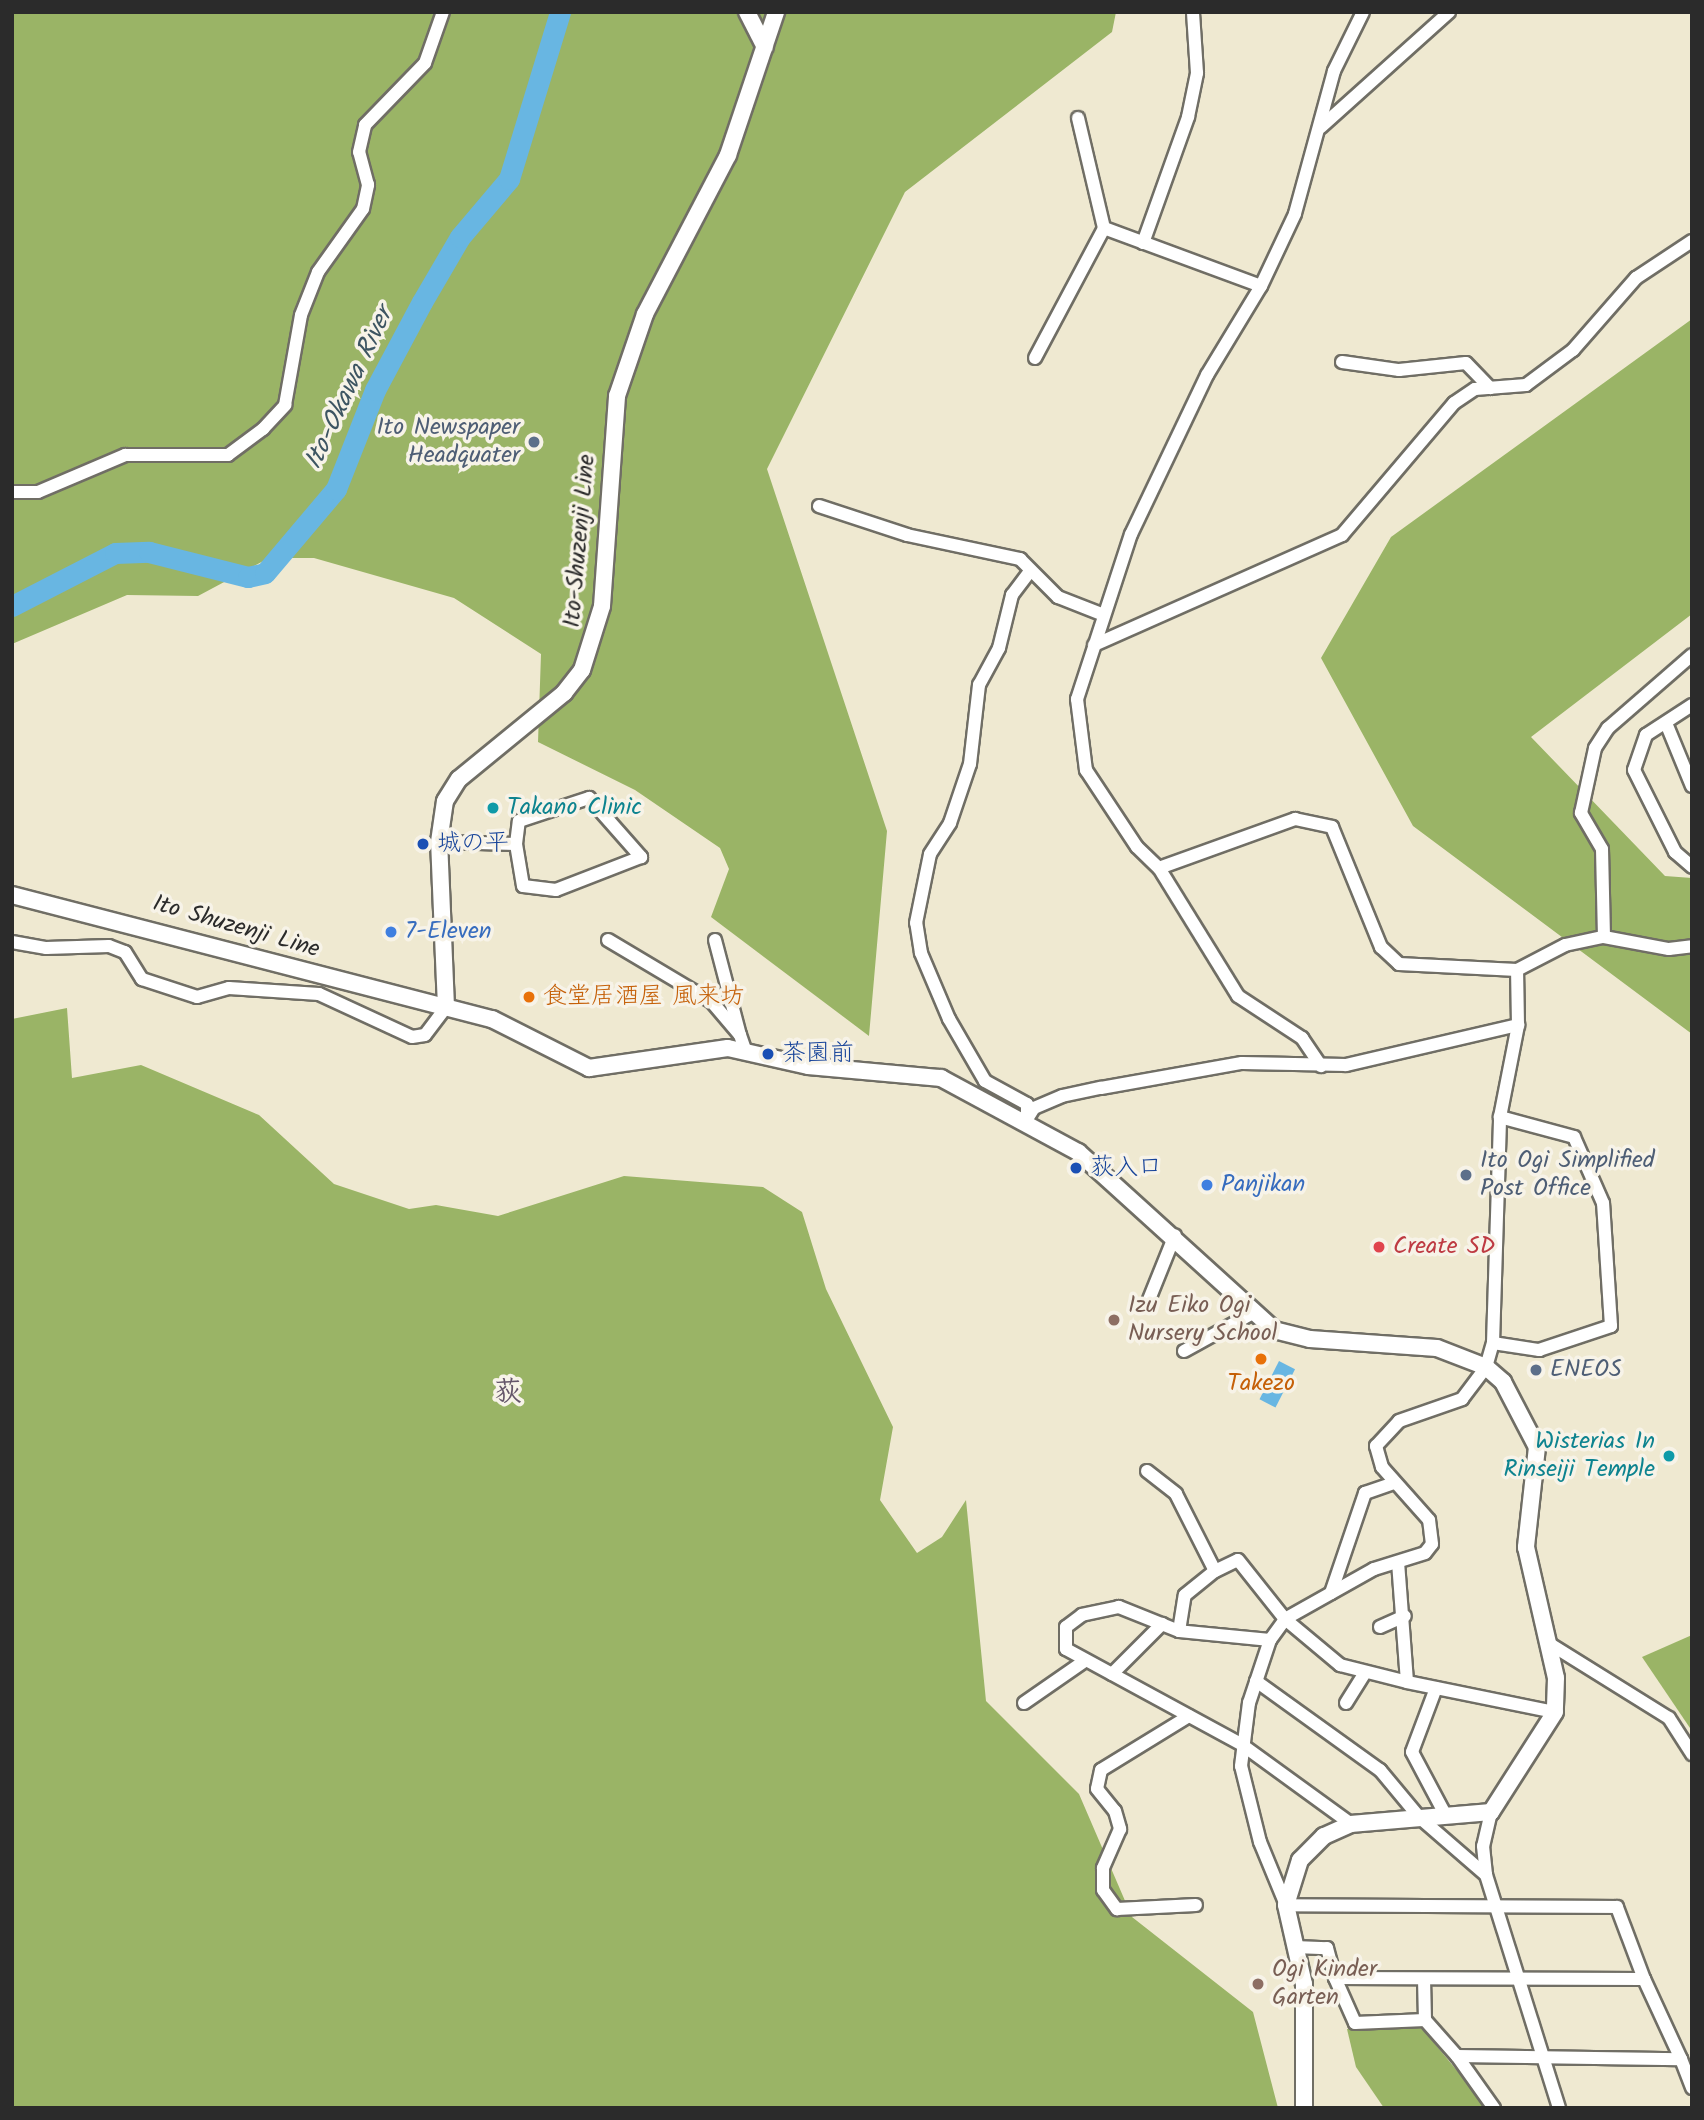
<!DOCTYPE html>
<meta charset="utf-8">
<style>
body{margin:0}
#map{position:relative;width:1704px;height:2120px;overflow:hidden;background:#efe9d1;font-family:Kalam,"Klee One",sans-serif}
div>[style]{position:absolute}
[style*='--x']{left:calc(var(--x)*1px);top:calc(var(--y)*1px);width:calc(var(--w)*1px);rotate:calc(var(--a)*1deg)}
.forest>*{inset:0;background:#9ab466}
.water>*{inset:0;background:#68b6e2;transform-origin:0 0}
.river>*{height:21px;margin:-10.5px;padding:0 10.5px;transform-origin:10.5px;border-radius:10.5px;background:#68b6e2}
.roads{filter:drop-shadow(2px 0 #706e65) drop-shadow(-2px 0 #706e65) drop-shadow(0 2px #706e65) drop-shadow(0 -2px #706e65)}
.minor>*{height:12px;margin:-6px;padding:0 6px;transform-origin:6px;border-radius:6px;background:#fff}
.major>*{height:16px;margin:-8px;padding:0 8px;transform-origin:8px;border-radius:8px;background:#fff}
.dots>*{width:19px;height:19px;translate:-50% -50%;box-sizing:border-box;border:4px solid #f7f3e8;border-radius:50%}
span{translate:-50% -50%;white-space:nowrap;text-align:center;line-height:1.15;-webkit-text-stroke:7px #f7f3e8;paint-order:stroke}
.service-label{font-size:24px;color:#4e5e75}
.right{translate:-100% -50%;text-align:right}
.left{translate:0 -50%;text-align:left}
.street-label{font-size:24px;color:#2b2b2b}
.culture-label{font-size:24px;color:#0d838f}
.transit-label{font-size:24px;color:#164399}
.shop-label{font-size:24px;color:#366cbe}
.food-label{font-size:24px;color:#c56008}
.health-label{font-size:24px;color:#be3a42}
.education-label{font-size:24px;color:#785e54}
.water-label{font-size:26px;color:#3d5562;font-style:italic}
.quarter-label{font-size:28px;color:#645569;font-weight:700}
.frame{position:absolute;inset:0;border:14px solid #2b2b2b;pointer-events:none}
</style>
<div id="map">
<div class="forest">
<div style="clip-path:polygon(12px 12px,1116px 12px,1112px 32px,905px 192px,767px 469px,887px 831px,869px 1036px,711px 917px,729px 869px,720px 848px,635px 790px,538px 742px,541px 654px,454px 598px,314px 558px,269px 558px,198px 596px,127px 595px,12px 644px)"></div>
<div style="clip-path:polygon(1692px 319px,1692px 614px,1531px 737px,1665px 876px,1692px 878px,1692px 1034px,1413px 826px,1321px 658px,1391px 537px)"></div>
<div style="clip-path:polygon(67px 1008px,72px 1078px,141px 1065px,259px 1115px,334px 1184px,409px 1209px,436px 1205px,498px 1216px,624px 1176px,763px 1187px,802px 1212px,826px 1289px,893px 1427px,880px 1500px,917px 1553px,942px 1537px,966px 1500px,986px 1701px,1079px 1794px,1132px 1917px,1253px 2012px,1278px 2108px,12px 2108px,12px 1019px)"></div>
<div style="clip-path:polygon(1692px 1635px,1692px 1731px,1642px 1657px)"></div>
<div style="clip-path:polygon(1417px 2025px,1425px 2032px,1488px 2108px,1384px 2108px,1356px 2067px,1347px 2029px)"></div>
</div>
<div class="water">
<div style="left:1279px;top:1361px;width:18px;height:43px;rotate:27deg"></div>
</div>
<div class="river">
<div style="--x:12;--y:606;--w:116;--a:-27.2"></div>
<div style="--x:115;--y:553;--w:34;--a:-2"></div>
<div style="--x:149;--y:552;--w:102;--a:14.2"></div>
<div style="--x:248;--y:577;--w:17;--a:-13"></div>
<div style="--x:265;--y:573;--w:110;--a:-49.8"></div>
<div style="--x:336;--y:489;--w:106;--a:-68.5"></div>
<div style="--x:375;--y:390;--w:100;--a:-61.9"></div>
<div style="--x:422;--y:302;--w:75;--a:-59.7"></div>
<div style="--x:460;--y:237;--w:76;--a:-49.8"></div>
<div style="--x:509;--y:179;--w:175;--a:-73"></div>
</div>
<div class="roads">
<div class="minor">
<div style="--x:1363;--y:12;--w:66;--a:116.2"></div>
<div style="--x:1334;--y:71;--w:148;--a:105.3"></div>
<div style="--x:1295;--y:214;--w:80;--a:115.3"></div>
<div style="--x:1261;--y:286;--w:104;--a:121.2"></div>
<div style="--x:1207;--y:375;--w:176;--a:115.5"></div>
<div style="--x:1131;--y:534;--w:174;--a:108.1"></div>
<div style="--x:1077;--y:699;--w:72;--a:82.8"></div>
<div style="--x:1086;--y:770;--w:92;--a:56.5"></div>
<div style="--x:1137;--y:847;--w:30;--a:44"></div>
<div style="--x:1159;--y:868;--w:145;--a:-19.8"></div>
<div style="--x:1295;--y:819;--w:38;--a:12"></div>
<div style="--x:1332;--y:827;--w:130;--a:67.8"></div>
<div style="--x:1381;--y:947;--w:25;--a:43"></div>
<div style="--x:1399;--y:964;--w:118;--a:2.9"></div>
<div style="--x:1517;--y:970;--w:54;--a:-27.5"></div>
<div style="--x:1565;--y:945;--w:40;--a:-12"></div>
<div style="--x:1604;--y:937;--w:66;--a:10.5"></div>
<div style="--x:1669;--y:949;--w:23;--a:-7"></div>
<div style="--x:1321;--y:127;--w:172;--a:-41.9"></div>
<div style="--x:1104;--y:228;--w:167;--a:20.3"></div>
<div style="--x:1143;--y:243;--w:134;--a:-70.3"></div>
<div style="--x:1188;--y:117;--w:45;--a:-78.4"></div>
<div style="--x:1197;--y:73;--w:61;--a:-93.8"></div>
<div style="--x:1035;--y:358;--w:147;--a:-62"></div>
<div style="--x:1104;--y:228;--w:113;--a:-103.3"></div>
<div style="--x:1342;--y:362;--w:58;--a:8"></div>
<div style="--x:1399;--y:370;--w:67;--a:-6"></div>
<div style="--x:1466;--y:363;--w:35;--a:46"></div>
<div style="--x:12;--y:492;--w:26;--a:0"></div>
<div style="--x:38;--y:492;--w:95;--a:-23"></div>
<div style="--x:125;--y:455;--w:103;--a:0"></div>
<div style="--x:228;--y:455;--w:44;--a:-36.6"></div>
<div style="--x:263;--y:429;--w:33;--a:-47"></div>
<div style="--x:285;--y:405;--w:91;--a:-79.9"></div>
<div style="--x:301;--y:315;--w:46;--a:-68.4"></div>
<div style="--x:318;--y:272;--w:77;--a:-54.5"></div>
<div style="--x:363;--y:209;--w:25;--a:-78"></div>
<div style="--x:368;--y:185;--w:34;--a:-105"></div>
<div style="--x:359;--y:152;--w:28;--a:-77"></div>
<div style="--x:365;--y:125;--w:86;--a:-45.9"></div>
<div style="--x:425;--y:63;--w:54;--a:-70.6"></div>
<div style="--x:819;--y:506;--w:93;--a:18.2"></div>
<div style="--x:907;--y:535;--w:116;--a:12"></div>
<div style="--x:1020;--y:559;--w:54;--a:45"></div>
<div style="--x:1058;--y:597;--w:49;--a:21.4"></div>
<div style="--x:1094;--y:645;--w:271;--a:-23.9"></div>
<div style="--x:1342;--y:535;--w:173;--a:-49.7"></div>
<div style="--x:1454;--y:403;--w:25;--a:-34"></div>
<div style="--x:1475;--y:389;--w:51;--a:-4.5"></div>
<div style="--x:1526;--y:385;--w:59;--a:-36.7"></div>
<div style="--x:1573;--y:350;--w:96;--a:-48.8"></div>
<div style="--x:1636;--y:278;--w:67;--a:-33.5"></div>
<div style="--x:1692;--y:705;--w:55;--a:146.9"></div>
<div style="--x:1646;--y:735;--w:37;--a:109"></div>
<div style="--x:1634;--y:770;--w:92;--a:63.4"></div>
<div style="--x:1675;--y:852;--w:23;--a:41"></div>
<div style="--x:1666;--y:723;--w:68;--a:67.6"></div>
<div style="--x:439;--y:842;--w:77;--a:1.5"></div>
<div style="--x:516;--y:844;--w:23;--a:-83"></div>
<div style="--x:519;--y:821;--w:74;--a:-18.2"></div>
<div style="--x:589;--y:798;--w:79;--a:48.6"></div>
<div style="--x:641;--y:857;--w:91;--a:158.8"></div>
<div style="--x:556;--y:890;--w:33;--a:-173"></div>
<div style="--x:523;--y:886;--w:43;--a:-99.5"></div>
<div style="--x:1159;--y:868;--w:150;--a:58.3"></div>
<div style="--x:1238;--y:996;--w:77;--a:33.3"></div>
<div style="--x:1302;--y:1038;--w:34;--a:56"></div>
<div style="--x:1604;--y:937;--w:88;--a:-91.3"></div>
<div style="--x:1602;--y:849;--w:42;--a:-120.3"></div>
<div style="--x:1581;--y:813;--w:66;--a:-77.8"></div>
<div style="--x:1595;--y:748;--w:24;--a:-57"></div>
<div style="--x:1608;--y:728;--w:111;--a:-41"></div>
<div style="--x:608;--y:940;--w:121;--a:30.8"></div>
<div style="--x:712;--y:1002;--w:43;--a:49.7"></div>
<div style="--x:740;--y:1035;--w:18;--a:71"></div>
<div style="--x:715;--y:940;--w:98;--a:75.3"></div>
<div style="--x:12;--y:942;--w:35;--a:10"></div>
<div style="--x:46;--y:948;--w:63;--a:-1.8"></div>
<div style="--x:109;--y:946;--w:17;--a:21"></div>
<div style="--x:125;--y:952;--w:32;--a:58"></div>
<div style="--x:142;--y:979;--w:58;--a:18.1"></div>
<div style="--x:197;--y:997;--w:33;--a:-16"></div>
<div style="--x:229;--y:988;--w:90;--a:3.8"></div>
<div style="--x:319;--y:994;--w:102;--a:24.8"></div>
<div style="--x:412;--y:1037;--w:13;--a:-9"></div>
<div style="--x:425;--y:1035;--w:35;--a:-53"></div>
<div style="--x:1027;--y:1119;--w:15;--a:-90"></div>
<div style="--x:1027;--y:1104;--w:48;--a:-151.3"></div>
<div style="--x:985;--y:1081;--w:72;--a:-120.1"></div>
<div style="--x:949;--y:1019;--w:72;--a:-113"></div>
<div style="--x:921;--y:953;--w:30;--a:-99"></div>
<div style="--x:916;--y:923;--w:70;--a:-78.5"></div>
<div style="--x:930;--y:854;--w:37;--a:-57"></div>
<div style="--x:950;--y:823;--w:62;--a:-71.3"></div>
<div style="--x:970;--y:764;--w:80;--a:-83.5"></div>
<div style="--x:979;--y:685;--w:42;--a:-61.6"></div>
<div style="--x:999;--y:648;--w:55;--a:-76.2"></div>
<div style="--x:1012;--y:595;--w:30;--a:-53"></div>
<div style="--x:1027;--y:1119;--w:13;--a:-58"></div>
<div style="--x:1034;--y:1108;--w:30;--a:-23"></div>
<div style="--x:1062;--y:1096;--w:40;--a:-12"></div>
<div style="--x:1101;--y:1088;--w:143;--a:-10.1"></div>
<div style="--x:1242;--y:1063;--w:104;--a:1.1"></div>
<div style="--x:1346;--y:1065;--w:177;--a:-13.1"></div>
<div style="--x:1148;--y:1302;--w:72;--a:-68.1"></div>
<div style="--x:1493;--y:1343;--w:47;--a:8.7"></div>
<div style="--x:1539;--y:1350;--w:76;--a:-18.4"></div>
<div style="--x:1611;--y:1326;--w:123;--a:-93.7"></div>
<div style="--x:1603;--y:1203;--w:72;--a:-113.7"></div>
<div style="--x:1574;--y:1137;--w:77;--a:-164.9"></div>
<div style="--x:1184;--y:1351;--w:77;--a:-28.9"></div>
<div style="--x:1147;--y:1471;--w:37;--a:38"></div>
<div style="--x:1176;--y:1494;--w:86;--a:63.1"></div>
<div style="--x:1215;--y:1571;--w:25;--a:-26"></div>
<div style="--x:1238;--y:1560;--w:75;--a:51.5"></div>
<div style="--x:1285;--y:1619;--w:72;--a:39.9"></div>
<div style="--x:1340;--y:1665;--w:69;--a:14.2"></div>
<div style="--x:1398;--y:1562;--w:120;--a:85.7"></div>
<div style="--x:1407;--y:1682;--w:151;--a:11.5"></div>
<div style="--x:1331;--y:1593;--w:106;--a:-71.2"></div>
<div style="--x:1365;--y:1493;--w:31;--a:-19"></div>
<div style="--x:1380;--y:1627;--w:27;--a:-24"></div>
<div style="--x:1179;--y:1631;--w:36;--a:-81"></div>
<div style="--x:1185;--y:1595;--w:38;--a:-39"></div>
<div style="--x:1270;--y:1640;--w:91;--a:-174.4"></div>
<div style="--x:1179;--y:1631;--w:65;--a:-158.2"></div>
<div style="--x:1119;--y:1607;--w:38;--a:168"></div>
<div style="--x:1082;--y:1615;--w:20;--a:143"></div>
<div style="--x:1066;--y:1627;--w:22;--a:90"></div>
<div style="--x:1066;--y:1649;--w:199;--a:28.5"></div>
<div style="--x:1241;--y:1744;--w:136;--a:36"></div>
<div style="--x:1550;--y:1644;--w:140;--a:31.9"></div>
<div style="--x:1669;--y:1718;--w:43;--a:57.4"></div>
<div style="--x:1112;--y:1674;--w:71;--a:-45"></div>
<div style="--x:1256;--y:1681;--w:153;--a:35.7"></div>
<div style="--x:1380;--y:1770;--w:61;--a:50.3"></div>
<div style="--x:1419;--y:1817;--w:89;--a:40.9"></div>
<div style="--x:1436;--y:1688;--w:68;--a:110.6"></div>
<div style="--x:1412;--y:1752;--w:72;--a:62"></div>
<div style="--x:1024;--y:1703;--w:75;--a:-34.7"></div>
<div style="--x:1346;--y:1703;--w:36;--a:-58"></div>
<div style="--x:1189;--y:1716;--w:103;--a:148.5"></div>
<div style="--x:1101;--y:1770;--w:19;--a:102"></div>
<div style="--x:1097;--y:1789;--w:28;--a:51"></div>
<div style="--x:1115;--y:1811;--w:19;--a:74"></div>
<div style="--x:1120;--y:1829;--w:43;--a:113.6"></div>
<div style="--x:1103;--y:1868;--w:22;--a:90"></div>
<div style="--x:1103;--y:1890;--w:24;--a:54"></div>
<div style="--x:1117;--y:1909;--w:79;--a:-2.9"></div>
<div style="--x:1491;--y:1812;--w:35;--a:103"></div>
<div style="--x:1483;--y:1846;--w:29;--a:84"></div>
<div style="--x:1486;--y:1875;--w:244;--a:72.6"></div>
<div style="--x:1294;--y:1947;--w:33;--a:2"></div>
<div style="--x:1327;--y:1948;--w:31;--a:75"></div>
<div style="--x:1335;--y:1978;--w:309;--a:0.2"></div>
<div style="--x:1644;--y:1979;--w:77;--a:-110.6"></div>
<div style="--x:1617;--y:1907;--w:331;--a:-179.7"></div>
<div style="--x:1286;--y:1905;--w:68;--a:-112.4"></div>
<div style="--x:1260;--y:1842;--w:78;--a:-104"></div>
<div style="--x:1241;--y:1766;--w:64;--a:-82.8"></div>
<div style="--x:1249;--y:1703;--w:66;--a:-71.6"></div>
<div style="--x:1270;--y:1640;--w:26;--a:-54"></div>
<div style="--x:1285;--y:1619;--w:102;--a:-29.3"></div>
<div style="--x:1374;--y:1569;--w:53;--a:-17.4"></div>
<div style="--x:1425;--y:1553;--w:11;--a:-52"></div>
<div style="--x:1432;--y:1544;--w:24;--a:-97"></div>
<div style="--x:1429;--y:1520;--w:71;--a:-131.6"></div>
<div style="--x:1382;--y:1467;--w:22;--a:-106"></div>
<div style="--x:1376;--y:1446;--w:34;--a:-47"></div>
<div style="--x:1399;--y:1421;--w:67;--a:-19.2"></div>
<div style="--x:1462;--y:1399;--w:40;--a:-53"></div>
<div style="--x:1486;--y:1367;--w:25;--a:-74"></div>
<div style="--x:1493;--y:1343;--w:226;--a:-88.2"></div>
<div style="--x:1500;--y:1117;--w:94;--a:-78.9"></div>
<div style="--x:1518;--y:1025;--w:55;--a:-91"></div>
<div style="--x:1335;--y:1978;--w:49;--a:66"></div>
<div style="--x:1355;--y:2023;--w:70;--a:-2.5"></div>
<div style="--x:1424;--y:1979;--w:41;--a:88.6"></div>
<div style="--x:1425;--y:2020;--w:48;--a:48.4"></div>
<div style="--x:1457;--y:2056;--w:224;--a:0.8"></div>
<div style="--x:1681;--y:2059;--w:88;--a:-114.8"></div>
<div style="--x:1457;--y:2056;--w:64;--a:54.6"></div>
<div style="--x:1681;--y:2059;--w:31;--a:69"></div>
</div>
<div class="major">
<div style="--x:747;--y:12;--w:39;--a:63"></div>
<div style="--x:12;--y:895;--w:496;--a:14.5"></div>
<div style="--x:492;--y:1019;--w:109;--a:26.8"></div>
<div style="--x:589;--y:1068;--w:140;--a:-8.2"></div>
<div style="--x:728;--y:1048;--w:82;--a:12.7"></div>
<div style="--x:808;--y:1066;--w:134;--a:5.2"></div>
<div style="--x:941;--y:1078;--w:156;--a:28.4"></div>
<div style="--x:1078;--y:1152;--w:265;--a:42.2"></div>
<div style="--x:1274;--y:1330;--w:37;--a:14"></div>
<div style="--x:1310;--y:1339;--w:127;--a:4.1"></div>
<div style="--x:1437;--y:1348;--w:53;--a:21.2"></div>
<div style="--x:1486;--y:1367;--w:23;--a:41"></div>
<div style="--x:1503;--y:1382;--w:73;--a:62.4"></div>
<div style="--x:1537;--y:1447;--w:101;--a:96.3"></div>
<div style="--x:1526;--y:1547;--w:134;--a:77.1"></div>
<div style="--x:1556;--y:1678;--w:34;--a:92"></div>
<div style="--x:1555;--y:1712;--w:119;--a:122.6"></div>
<div style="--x:1491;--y:1812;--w:141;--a:175.1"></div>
<div style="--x:1351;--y:1824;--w:30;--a:156"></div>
<div style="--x:1324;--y:1836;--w:34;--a:135"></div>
<div style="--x:1300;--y:1860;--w:47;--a:107.3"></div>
<div style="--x:1286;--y:1905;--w:81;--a:77.2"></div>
<div style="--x:1304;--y:1984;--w:124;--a:90"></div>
<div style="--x:446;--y:1007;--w:165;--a:-92.4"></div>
<div style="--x:439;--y:842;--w:41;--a:-81.7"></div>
<div style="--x:445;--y:801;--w:26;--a:-58"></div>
<div style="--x:459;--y:779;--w:136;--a:-39.3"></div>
<div style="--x:564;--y:693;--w:29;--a:-52"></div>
<div style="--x:582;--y:670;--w:67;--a:-72.6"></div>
<div style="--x:602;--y:606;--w:211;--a:-85.9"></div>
<div style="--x:617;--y:396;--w:87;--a:-71.1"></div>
<div style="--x:645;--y:314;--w:179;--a:-62.4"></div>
<div style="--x:728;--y:155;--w:151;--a:-71.4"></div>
</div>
</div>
<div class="dots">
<div style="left:534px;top:442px;background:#5c6f8a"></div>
<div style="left:493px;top:808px;background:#0f9aa8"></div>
<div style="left:423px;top:844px;background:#1a4fb4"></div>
<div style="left:391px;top:932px;background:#3f7fe0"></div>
<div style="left:529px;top:997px;background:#e8710a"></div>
<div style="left:768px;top:1054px;background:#1a4fb4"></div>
<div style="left:1076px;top:1168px;background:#1a4fb4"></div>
<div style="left:1466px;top:1175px;background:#5c6f8a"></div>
<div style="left:1207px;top:1185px;background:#3f7fe0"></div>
<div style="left:1379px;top:1247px;background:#e0444e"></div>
<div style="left:1114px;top:1320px;background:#8d6e63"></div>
<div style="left:1261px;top:1359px;background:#e8710a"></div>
<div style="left:1536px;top:1370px;background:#5c6f8a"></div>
<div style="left:1669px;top:1456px;background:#0f9aa8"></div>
<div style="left:1258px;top:1984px;background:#8d6e63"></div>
</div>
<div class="service-label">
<span class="right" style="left:520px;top:442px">Ito Newspaper<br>Headquater</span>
<span class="left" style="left:1480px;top:1175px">Ito Ogi Simplified<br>Post Office</span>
<span class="left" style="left:1550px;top:1370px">ENEOS</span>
</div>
<div class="street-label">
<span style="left:580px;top:541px;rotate:-85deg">Ito-Shuzenji Line</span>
<span style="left:236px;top:927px;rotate:16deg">Ito Shuzenji Line</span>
</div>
<div class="culture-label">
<span class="left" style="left:507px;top:808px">Takano Clinic</span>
<span class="right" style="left:1655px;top:1456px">Wisterias In<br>Rinseiji Temple</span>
</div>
<div class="transit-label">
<span class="left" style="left:437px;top:844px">城の平</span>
<span class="left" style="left:782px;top:1054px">茶園前</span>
<span class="left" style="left:1090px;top:1168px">荻入口</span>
</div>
<div class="shop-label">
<span class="left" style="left:405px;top:932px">7-Eleven</span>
<span class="left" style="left:1221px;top:1185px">Panjikan</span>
</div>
<div class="food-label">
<span class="left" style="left:543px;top:997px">食堂居酒屋 風来坊</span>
<span style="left:1261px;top:1384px">Takezo</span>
</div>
<div class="health-label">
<span class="left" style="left:1393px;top:1247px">Create SD</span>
</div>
<div class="education-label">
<span class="left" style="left:1128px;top:1320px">Izu Eiko Ogi<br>Nursery School</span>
<span class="left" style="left:1272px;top:1984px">Ogi Kinder<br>Garten</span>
</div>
<div class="water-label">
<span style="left:350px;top:389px;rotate:-65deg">Ito-Okawa River</span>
</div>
<div class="quarter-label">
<span style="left:508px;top:1393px">荻</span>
</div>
<div class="frame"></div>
</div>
